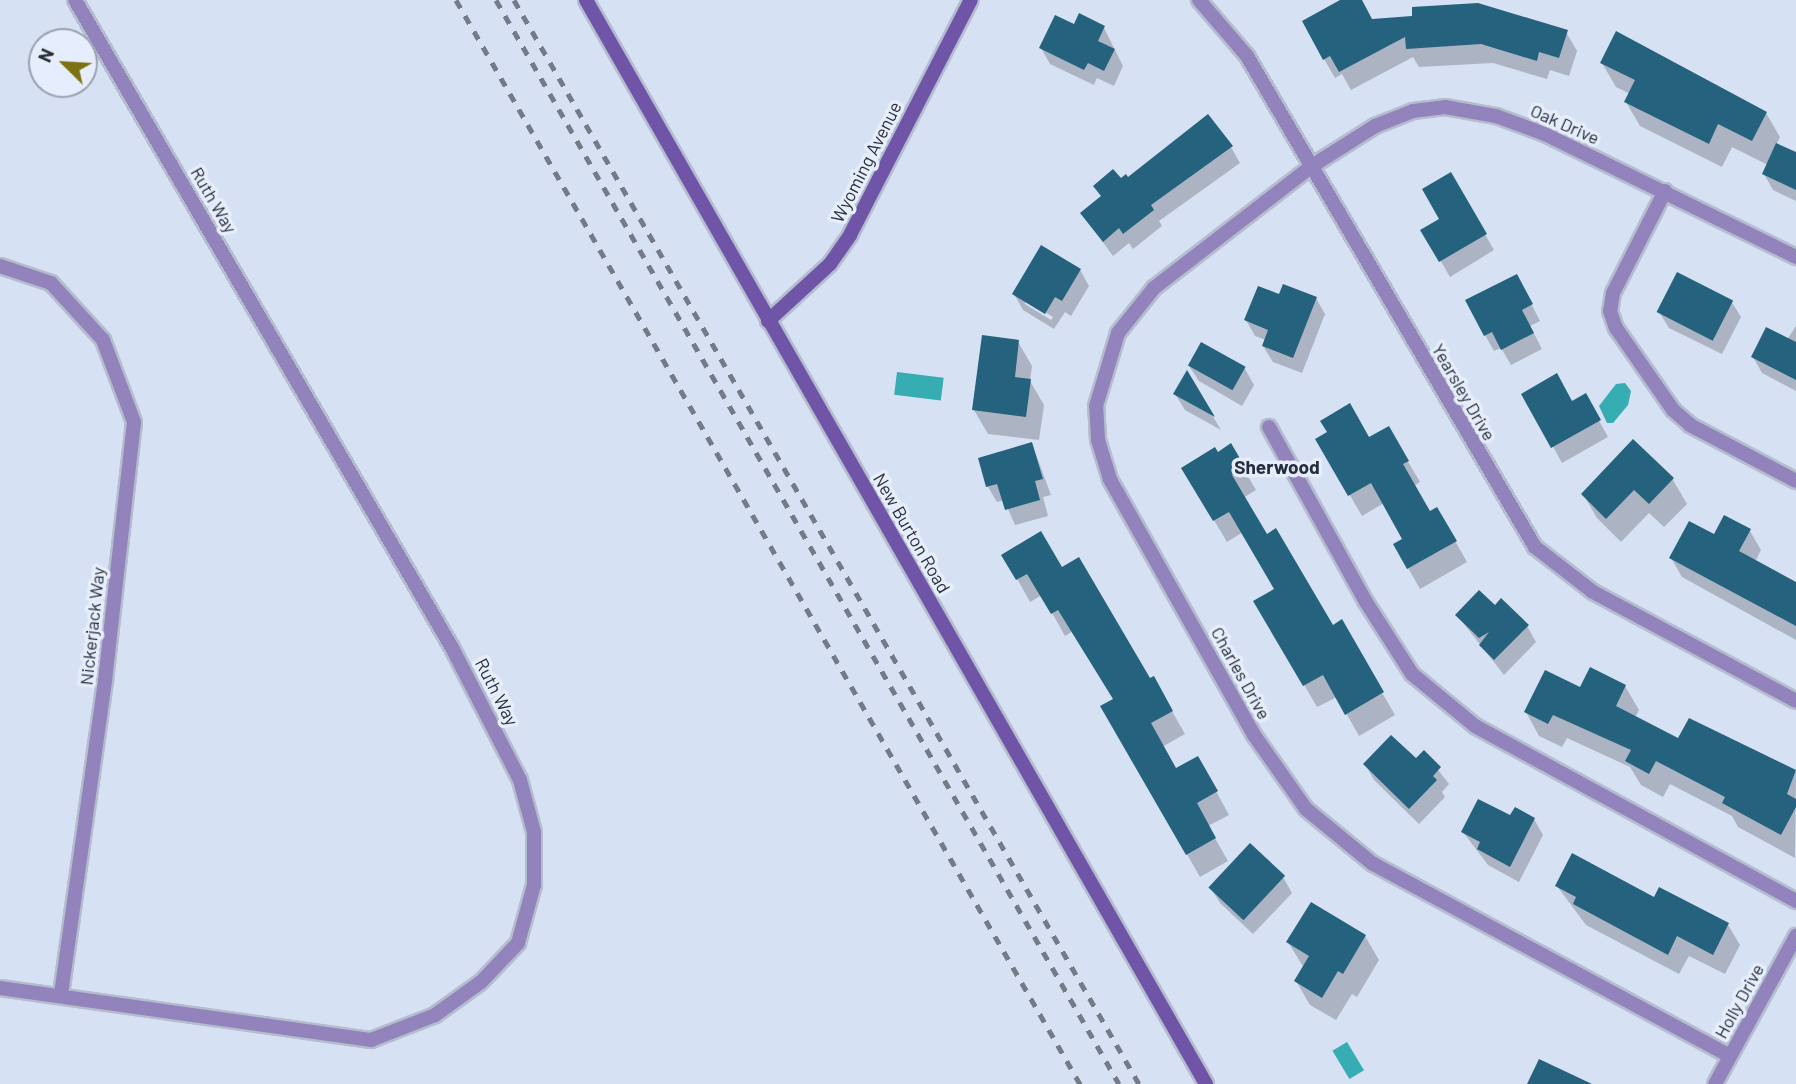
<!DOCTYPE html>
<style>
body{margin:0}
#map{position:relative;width:1796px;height:1084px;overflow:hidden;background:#d7e1f4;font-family:Barlow,sans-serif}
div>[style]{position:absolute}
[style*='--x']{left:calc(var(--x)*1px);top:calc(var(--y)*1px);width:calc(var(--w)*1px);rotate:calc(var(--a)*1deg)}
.water>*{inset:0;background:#35adb3;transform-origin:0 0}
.shadow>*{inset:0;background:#0003}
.building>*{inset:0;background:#24627e;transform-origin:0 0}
.roads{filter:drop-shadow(2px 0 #b4bdce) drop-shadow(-2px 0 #b4bdce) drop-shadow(0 2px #b4bdce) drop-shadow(0 -2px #b4bdce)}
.lane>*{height:14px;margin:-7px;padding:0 7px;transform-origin:7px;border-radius:7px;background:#9383bc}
.street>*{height:14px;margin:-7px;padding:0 7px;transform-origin:7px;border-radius:7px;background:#9383bc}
.secondary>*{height:14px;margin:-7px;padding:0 7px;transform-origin:7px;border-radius:7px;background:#6f54a7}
.rail>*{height:5px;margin-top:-2.5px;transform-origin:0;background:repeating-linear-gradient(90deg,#747a86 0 9px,transparent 0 18px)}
span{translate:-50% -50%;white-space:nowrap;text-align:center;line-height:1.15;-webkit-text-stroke:7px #e6eefe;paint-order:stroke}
.street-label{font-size:18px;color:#2a2e35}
.neighbourhood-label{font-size:19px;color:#262d3c;font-weight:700}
.north{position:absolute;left:28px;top:28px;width:70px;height:70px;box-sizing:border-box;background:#e6eefe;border:2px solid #9ba1ae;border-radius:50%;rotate:294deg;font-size:19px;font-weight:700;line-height:28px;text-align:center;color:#2a2e35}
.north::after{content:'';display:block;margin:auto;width:24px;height:32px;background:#7c7213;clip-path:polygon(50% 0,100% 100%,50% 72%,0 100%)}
</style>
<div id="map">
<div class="water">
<div style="left:897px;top:372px;width:47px;height:23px;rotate:7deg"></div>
<div style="clip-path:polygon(1625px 383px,1631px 391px,1628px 405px,1613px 423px,1607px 423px,1599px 406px,1616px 384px)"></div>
<div style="left:1347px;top:1042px;width:33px;height:17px;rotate:59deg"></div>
</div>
<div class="shadow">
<div style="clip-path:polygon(1344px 0,1361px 0,1372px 21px,1414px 18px,1566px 32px,1577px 51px,1569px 76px,1550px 70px,1547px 79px,1493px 63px,1419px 67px,1413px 57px,1351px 90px,1342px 74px,1335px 78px,1324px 59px)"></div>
<div style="clip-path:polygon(1074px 26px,1104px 28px,1123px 66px,1114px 86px,1097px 78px,1094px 85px,1050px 64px,1041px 48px)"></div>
<div style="clip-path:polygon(1602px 63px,1766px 113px,1780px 137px,1776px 145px,1796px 154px,1796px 201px,1773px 190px,1764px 174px,1768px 165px,1732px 147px,1722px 167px,1640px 126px,1626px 102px,1630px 94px,1616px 87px)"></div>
<div style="clip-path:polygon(1231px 147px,1240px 163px,1159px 221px,1162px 226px,1133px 249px,1129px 243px,1113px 256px,1082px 213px,1121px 180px)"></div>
<div style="clip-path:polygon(1450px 174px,1494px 250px,1450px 277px,1423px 230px,1441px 219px)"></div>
<div style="clip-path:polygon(evenodd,1080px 270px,1089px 286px,1071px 316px,1065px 312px,1054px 329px,1023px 310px,1014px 294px,1080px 270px,1025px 300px,1053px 317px,1051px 320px,1025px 304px,1025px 300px)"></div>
<div style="clip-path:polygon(1525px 292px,1540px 321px,1530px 326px,1542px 349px,1511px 365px,1501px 348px,1494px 351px,1485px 335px)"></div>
<div style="clip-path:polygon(1280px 296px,1316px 298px,1325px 314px,1302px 373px,1273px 362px,1263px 346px,1266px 340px,1255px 336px,1246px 320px)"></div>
<div style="clip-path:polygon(1731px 301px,1741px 317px,1722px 354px,1669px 328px,1659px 312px)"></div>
<div style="clip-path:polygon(1796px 326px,1796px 391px,1762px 373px,1753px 357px,1787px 340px)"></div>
<div style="clip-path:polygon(1018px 342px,1032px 366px,1030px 381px,1044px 405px,1039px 440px,988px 434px,974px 410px)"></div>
<div style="clip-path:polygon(1189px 366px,1245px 369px,1254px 385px,1242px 406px,1199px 381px)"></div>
<div style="clip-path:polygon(1187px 373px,1221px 430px,1185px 410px,1175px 394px)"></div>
<div style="clip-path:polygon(1524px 394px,1572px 403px,1585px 395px,1608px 437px,1562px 463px)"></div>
<div style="clip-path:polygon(1388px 428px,1420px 482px,1414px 486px,1430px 514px,1437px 509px,1467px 562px,1420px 589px,1395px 545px,1405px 539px,1384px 503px,1362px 516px,1318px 440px,1369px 440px)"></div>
<div style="clip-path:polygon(1633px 442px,1673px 480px,1687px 504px,1664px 527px,1649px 513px,1621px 542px,1597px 518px,1583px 494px)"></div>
<div style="clip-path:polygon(1032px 444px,1051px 495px,1043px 497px,1048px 516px,1015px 525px,1004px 500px,997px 502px,988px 487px,980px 459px)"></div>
<div style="clip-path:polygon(1230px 446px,1256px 490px,1243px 498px,1267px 536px,1332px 627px,1341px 622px,1395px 715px,1359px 736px,1337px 697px,1317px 707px,1256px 602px,1276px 589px,1243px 532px,1227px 542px,1196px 490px,1217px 454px)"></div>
<div style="clip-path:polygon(1750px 531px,1761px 550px,1755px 562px,1796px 584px,1796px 640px,1682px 577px,1671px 558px,1715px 537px)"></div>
<div style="clip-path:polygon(1004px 555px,1061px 569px,1149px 681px,1153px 678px,1185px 734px,1162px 747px,1176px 771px,1198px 758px,1229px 815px,1208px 826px,1228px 861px,1200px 877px,1103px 707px,1115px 700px,1073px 631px,1065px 636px,1042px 595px,1030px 602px)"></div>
<div style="clip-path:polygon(1495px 607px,1527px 626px,1536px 642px,1504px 675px,1457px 615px)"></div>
<div style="clip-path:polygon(1625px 686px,1639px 710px,1635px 718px,1679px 740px,1751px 752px,1753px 749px,1796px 772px,1795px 858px,1738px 827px,1732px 816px,1670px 784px,1663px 797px,1641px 785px,1630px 767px,1567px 738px,1562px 747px,1539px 736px,1526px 712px,1581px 689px)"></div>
<div style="clip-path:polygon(1424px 752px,1449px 784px,1442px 792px,1445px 797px,1419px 824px,1374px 780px,1365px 764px,1416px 761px)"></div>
<div style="clip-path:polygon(1511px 818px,1534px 819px,1543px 835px,1519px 882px,1488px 865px,1463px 832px)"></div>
<div style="clip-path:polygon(1283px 877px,1292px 893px,1253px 934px,1220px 903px,1210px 887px)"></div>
<div style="clip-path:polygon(1557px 886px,1655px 899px,1728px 925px,1740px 945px,1725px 974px,1689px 956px,1679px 974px,1586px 925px)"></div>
<div style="clip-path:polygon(1365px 936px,1379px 960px,1357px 997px,1352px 994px,1336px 1020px,1310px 1005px,1296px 981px,1304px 968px,1288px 942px)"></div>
</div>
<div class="building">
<div style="clip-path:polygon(1340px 0,1362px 0,1372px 19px,1412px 16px,1412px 7px,1478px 3px,1568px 30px,1559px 58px,1539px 52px,1537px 61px,1481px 44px,1406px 49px,1405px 37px,1339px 72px,1330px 56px,1323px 60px,1302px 21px)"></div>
<div style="clip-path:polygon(1079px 13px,1105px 26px,1098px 41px,1115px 49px,1104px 71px,1088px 63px,1084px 70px,1039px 48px,1055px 15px,1074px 24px)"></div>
<div style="clip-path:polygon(1616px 31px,1767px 112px,1752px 141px,1718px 124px,1709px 144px,1624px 102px,1635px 80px,1600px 63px)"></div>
<div style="clip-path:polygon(1208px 114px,1233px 146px,1151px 205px,1154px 210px,1123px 234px,1119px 228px,1103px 242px,1080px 213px,1101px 196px,1093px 186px,1113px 169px,1121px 178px,1126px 174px,1128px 177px)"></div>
<div style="clip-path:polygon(1776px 143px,1796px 152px,1796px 190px,1762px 174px)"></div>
<div style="clip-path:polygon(1451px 172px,1487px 234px,1439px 262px,1420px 230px,1439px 219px,1422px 189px)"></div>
<div style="clip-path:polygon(1041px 245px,1081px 269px,1062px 301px,1055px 297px,1045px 314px,1012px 294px)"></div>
<div style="left:1677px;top:272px;width:63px;height:45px;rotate:27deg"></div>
<div style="clip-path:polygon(1517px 274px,1533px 304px,1522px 310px,1534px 333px,1501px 350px,1492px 332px,1484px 336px,1465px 300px)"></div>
<div style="clip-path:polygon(1283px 284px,1317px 297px,1293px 358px,1262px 346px,1268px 330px,1244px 320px,1258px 286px,1279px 294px)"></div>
<div style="clip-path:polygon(1766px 327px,1796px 342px,1796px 380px,1751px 357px)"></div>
<div style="clip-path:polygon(982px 335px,1019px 340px,1015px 377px,1031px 379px,1026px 417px,972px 410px)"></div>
<div style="left:1201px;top:342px;width:51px;height:27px;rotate:29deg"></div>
<div style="clip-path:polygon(1187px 370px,1215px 417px,1173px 394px)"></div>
<div style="clip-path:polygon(1557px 373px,1572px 401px,1586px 393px,1601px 420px,1551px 448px,1521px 394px)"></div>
<div style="clip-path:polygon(1350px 403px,1369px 437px,1389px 426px,1409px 461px,1403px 464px,1430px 511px,1437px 507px,1457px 541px,1407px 569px,1393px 544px,1402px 539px,1371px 483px,1348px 496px,1315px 439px,1327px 432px,1320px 421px)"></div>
<div style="clip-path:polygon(1633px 439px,1674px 478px,1649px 504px,1634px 490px,1606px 519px,1581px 494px)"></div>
<div style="clip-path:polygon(1032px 442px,1043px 479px,1035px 481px,1040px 500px,1005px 510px,997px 484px,986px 487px,978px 458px)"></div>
<div style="clip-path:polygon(1231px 443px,1245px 467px,1232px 475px,1267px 534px,1276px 528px,1333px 625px,1342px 619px,1384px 692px,1345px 715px,1323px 675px,1303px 686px,1253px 601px,1274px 589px,1229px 512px,1213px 521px,1181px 468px,1215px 447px,1218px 452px)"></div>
<div style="clip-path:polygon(1724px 515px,1751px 529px,1739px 551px,1796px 582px,1796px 626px,1669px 558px,1689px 521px,1714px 534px)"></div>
<div style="clip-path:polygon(1041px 531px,1062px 567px,1079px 557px,1150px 678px,1154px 676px,1173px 711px,1151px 723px,1176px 768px,1198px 756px,1218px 791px,1197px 803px,1216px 838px,1186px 855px,1100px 706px,1113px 699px,1058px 610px,1051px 614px,1027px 574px,1016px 580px,1001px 555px)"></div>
<div style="clip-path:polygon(1479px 590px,1495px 605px,1501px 598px,1529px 625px,1494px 660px,1479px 645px,1489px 632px,1479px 638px,1455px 615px)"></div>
<div style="clip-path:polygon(1590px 667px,1626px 685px,1616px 706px,1678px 738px,1689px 718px,1796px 770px,1787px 794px,1796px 799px,1796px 807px,1781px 835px,1722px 803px,1725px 797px,1656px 761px,1649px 774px,1625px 761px,1631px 750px,1553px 715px,1548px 724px,1524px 712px,1545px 670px,1580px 687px)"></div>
<div style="clip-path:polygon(1391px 735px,1416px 758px,1424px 750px,1441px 767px,1433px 776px,1437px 780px,1409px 809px,1363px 764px)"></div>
<div style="clip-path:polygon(1478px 799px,1510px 815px,1515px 807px,1535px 818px,1510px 867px,1477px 849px,1480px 842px,1461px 832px)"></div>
<div style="left:1250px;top:843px;width:48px;height:61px;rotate:43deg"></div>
<div style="clip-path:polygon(1572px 853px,1654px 897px,1659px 887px,1729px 923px,1713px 955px,1677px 936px,1668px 955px,1573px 904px,1576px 897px,1555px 886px)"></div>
<div style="clip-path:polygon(1311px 902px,1366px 935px,1343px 974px,1338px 971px,1322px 998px,1294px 981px,1309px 956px,1286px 942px)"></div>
<div style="clip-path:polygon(1539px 1059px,1592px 1084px,1527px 1084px)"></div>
</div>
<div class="roads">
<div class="lane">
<div style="--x:1665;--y:191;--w:114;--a:117"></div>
<div style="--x:1613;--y:293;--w:18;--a:99"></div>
<div style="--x:1610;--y:311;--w:18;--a:71"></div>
<div style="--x:1616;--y:328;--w:100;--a:55.2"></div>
<div style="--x:1673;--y:410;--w:23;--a:41"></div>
<div style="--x:1690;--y:425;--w:120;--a:27.8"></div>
<div style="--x:1269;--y:427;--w:200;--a:61"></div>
<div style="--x:1366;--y:602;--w:85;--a:57.4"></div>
<div style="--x:1412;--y:674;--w:82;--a:39.5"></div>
<div style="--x:1475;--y:726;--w:366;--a:28.6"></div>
</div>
<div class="street">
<div style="--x:1199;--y:0;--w:74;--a:49.4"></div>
<div style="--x:1247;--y:56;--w:569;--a:59.61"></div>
<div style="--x:1535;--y:547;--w:73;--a:37.8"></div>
<div style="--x:1593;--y:592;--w:230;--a:28.2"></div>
<div style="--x:0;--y:266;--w:54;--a:18.4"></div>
<div style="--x:51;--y:283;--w:77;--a:47.6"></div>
<div style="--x:103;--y:340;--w:88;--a:69.3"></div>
<div style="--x:134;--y:422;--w:261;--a:96.4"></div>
<div style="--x:105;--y:681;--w:318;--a:98"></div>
<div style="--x:0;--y:988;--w:375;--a:8"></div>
<div style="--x:371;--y:1040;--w:69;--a:-21.3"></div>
<div style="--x:435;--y:1015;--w:57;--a:-35.7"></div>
<div style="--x:481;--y:982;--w:54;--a:-46.5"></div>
<div style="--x:518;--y:943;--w:60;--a:-74.6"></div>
<div style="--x:534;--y:885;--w:53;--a:-90"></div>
<div style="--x:534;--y:832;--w:54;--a:-105.1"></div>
<div style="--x:520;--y:780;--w:151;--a:-117.2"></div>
<div style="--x:451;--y:646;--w:747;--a:-120.2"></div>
<div style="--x:1730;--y:1056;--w:405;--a:-151.7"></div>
<div style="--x:1373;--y:864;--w:87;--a:-140.6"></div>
<div style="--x:1306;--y:809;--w:90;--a:-125.1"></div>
<div style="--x:1254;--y:735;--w:294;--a:-119.4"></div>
<div style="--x:1110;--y:479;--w:41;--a:-107.1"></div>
<div style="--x:1098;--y:440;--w:34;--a:-93"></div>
<div style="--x:1096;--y:406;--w:76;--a:-73.2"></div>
<div style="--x:1118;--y:333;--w:58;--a:-51.3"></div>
<div style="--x:1154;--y:288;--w:200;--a:-37.7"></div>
<div style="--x:1312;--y:166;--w:75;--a:-32.4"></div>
<div style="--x:1375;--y:126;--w:41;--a:-21.5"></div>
<div style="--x:1413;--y:111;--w:32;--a:-7"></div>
<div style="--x:1445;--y:107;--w:52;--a:10"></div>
<div style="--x:1496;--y:116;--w:52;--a:20.2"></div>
<div style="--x:1545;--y:134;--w:280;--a:26.1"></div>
<div style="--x:1715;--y:1084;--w:169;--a:-61.3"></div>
</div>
<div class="secondary">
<div style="--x:586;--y:0;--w:1249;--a:60.23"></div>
<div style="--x:768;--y:321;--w:84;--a:-42.6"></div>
<div style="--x:830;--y:264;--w:35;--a:-55"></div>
<div style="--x:850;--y:235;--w:264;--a:-62.8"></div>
</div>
</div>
<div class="rail">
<div style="--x:456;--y:0;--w:1251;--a:60.07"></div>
<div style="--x:496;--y:0;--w:1250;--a:60.11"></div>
<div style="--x:514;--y:0;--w:1251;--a:60.03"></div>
</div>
<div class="street-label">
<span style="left:1565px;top:124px;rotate:24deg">Oak Drive</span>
<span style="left:866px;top:162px;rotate:-63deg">Wyoming Avenue</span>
<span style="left:214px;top:200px;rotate:60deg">Ruth Way</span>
<span style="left:1464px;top:392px;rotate:60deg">Yearsley Drive</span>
<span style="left:912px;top:533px;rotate:60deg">New Burton Road</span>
<span style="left:92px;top:626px;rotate:-84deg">Nickerjack Way</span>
<span style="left:1241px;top:673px;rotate:61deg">Charles Drive</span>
<span style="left:497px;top:692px;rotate:63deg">Ruth Way</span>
<span style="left:1739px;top:1001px;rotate:-61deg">Holly Drive</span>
</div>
<div class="neighbourhood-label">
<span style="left:1277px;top:467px">Sherwood</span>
</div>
<div class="north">N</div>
</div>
